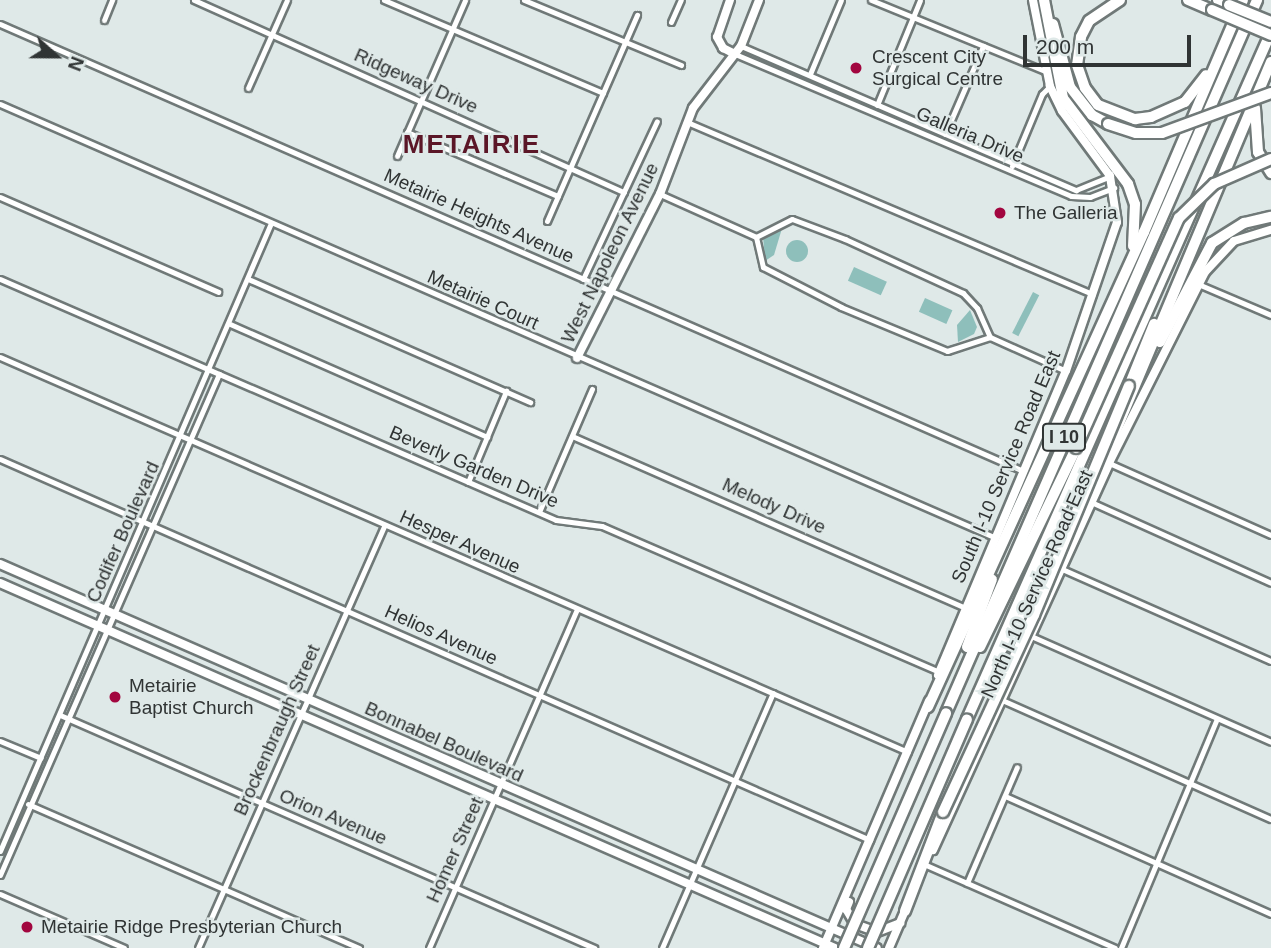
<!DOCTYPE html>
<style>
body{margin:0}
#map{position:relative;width:1271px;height:948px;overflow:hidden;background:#dfe9e8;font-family:Helvetica,sans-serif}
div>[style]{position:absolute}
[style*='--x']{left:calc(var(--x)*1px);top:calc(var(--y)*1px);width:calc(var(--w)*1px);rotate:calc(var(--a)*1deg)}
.green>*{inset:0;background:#8ebfbb;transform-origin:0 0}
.round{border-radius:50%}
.roads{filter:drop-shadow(2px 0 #707978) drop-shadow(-2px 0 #707978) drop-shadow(0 2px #707978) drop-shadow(0 -2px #707978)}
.street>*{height:5px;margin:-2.5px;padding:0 2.5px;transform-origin:2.5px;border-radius:2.5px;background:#fff}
.secondary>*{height:8px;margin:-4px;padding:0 4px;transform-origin:4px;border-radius:4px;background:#fff}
.highway>*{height:10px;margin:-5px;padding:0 5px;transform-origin:5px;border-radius:5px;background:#fff}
.bridges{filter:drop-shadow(2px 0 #707978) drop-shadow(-2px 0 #707978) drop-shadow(0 2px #707978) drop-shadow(0 -2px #707978)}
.highway-bridge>*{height:10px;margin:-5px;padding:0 5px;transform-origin:5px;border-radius:5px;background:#fff}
.dots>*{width:19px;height:19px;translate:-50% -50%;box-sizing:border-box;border:4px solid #dfe9e8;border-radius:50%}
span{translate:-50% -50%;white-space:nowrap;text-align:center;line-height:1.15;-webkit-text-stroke:5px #dfe9e8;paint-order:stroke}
.shield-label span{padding:2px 5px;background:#dfe9e8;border:2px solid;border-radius:5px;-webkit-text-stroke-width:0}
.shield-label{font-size:18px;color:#303434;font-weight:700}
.poi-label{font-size:19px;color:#303434}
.left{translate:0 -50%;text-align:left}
.street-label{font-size:19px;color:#303434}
.district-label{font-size:26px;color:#5b1627;font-weight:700;letter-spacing:2px}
.north{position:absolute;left:21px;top:21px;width:70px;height:70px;-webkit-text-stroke:5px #dfe9e8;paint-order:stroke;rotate:111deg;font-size:19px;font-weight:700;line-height:28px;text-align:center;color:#303434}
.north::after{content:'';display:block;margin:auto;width:24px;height:32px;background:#303434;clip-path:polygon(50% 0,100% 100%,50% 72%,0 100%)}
.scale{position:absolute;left:1023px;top:35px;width:168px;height:32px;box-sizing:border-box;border:4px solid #303434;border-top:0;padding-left:9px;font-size:21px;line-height:24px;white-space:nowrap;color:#303434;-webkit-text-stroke:5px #dfe9e8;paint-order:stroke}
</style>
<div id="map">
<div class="green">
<div style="clip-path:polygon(783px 225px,774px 255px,765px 261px,763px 236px)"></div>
<div class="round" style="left:786px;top:240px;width:22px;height:22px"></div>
<div style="left:854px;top:267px;width:36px;height:15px;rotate:24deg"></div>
<div style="left:1033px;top:292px;width:7px;height:46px;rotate:27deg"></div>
<div style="left:925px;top:298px;width:30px;height:15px;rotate:24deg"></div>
<div style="clip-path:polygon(970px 310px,977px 327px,974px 334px,958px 342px,957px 325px)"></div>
</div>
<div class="roads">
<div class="street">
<div style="--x:194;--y:0;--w:471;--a:24.1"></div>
<div style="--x:384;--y:0;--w:238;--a:23"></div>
<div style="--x:524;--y:0;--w:170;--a:22.5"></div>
<div style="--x:871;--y:0;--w:188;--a:22.2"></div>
<div style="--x:104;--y:20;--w:22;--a:-68"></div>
<div style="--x:671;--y:22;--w:24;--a:-66"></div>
<div style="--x:0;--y:24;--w:1116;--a:23.6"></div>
<div style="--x:741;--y:46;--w:365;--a:23.3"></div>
<div style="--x:1076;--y:190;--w:37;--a:-22"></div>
<div style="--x:735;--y:54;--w:365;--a:22.9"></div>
<div style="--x:1071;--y:196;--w:19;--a:3"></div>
<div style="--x:1090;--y:197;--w:26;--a:-21"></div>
<div style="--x:810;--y:74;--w:80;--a:-67.3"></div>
<div style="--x:248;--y:88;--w:96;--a:-66.1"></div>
<div style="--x:0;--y:104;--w:1084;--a:23.54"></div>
<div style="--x:877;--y:105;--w:113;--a:-67.7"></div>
<div style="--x:687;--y:122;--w:441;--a:23"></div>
<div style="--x:407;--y:132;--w:164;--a:23"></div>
<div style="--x:945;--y:134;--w:96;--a:-66.6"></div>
<div style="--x:397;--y:156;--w:170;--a:-66.4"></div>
<div style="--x:1012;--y:166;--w:78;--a:-67.4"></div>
<div style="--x:1042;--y:94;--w:11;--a:-45"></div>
<div style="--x:660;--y:194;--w:105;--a:24.1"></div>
<div style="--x:0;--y:197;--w:238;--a:23.5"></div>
<div style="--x:547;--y:221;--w:225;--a:-66.4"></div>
<div style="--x:756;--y:237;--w:31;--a:77"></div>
<div style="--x:763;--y:267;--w:88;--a:27.1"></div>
<div style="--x:841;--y:307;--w:115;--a:22.5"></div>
<div style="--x:947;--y:351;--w:45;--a:-18"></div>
<div style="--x:756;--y:237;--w:40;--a:-26.6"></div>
<div style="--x:792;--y:219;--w:57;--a:20.7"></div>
<div style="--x:845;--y:239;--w:130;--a:24.6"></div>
<div style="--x:963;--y:293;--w:21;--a:47"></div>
<div style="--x:977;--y:308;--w:32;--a:66"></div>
<div style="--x:0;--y:279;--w:606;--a:23.43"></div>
<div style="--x:556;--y:520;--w:46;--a:7.4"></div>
<div style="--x:602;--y:526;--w:367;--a:23.4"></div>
<div style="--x:248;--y:279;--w:308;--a:23.6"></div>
<div style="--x:583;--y:279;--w:174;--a:-64.9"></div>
<div style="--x:1198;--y:284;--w:79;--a:23"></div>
<div style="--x:230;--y:324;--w:281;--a:23.7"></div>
<div style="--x:990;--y:337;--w:83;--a:24.1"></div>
<div style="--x:0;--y:357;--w:990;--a:23.51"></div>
<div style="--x:572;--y:436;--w:427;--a:23.6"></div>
<div style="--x:0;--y:459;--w:950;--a:23.65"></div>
<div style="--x:1109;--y:463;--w:177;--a:24"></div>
<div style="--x:468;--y:482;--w:99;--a:-67.3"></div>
<div style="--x:1091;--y:502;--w:197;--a:24.2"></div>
<div style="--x:539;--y:512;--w:134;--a:-66.7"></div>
<div style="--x:1062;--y:569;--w:228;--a:23.8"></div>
<div style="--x:1031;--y:636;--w:262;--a:23.8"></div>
<div style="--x:1002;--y:700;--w:294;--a:23.9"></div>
<div style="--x:60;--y:715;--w:583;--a:23.57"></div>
<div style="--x:0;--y:741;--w:44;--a:22.5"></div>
<div style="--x:1005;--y:796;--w:291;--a:23.9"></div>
<div style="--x:28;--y:804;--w:361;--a:23.5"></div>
<div style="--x:0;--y:851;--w:684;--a:-66.66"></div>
<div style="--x:926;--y:865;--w:206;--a:23.7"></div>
<div style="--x:0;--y:875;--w:547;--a:-66.39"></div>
<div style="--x:967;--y:883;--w:126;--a:-66.7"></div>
<div style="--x:0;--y:894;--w:135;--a:23.5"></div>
<div style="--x:198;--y:948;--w:461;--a:-66.2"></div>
<div style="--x:429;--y:948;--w:369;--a:-66.4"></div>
<div style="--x:662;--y:948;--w:278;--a:-66.5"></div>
<div style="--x:1121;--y:948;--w:248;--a:-67.3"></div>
</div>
<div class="secondary">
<div style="--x:730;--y:0;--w:39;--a:109"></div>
<div style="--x:717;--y:37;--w:13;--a:61"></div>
<div style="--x:723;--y:48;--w:13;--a:27"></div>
<div style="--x:577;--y:358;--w:184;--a:-63.2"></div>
<div style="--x:660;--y:194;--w:92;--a:-69"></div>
<div style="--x:693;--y:108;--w:78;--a:-52.3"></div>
<div style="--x:741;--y:46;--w:49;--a:-68.6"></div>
<div style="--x:0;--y:564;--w:957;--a:23.65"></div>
<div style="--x:0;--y:583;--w:911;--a:23.61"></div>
<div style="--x:938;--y:675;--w:330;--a:-67.2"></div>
<div style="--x:1066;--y:371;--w:157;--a:-71.1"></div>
<div style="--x:1117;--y:222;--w:47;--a:-98.7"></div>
<div style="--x:1110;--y:176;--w:81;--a:-126.4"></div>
<div style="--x:1062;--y:111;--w:28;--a:-116"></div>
<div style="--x:1050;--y:86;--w:88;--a:-101.2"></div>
<div style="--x:933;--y:850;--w:425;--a:-65.5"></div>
<div style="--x:1109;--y:463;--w:214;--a:-63.3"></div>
<div style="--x:1205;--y:272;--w:42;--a:-46.9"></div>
<div style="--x:1234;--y:241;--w:39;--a:-17"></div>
<div style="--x:849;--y:902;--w:8;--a:113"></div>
<div style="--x:846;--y:909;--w:17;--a:59"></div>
<div style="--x:855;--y:924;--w:23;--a:20"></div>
<div style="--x:877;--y:932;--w:25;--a:-21"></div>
<div style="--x:823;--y:948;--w:269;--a:-66.8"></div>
<div style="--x:889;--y:948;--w:46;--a:-66.8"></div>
</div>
<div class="highway">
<div style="--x:1044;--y:0;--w:100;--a:79"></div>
<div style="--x:1063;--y:98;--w:108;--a:52.9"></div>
<div style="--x:1128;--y:184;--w:21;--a:71"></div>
<div style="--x:1135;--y:204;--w:42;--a:92.7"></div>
<div style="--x:1120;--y:0;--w:37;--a:146"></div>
<div style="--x:1089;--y:21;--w:18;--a:117"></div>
<div style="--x:1081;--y:37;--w:28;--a:98"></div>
<div style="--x:1077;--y:65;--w:24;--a:71"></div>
<div style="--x:1085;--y:88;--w:21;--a:53"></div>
<div style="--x:1098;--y:105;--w:40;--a:21"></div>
<div style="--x:1135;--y:119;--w:16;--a:-7"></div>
<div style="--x:1151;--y:117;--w:37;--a:-24"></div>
<div style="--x:1185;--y:102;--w:34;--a:-52"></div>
<div style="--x:1188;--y:0;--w:26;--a:23"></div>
<div style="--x:1218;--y:0;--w:12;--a:24"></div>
<div style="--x:1053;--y:24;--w:65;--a:74.9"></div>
<div style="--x:1070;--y:87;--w:36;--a:52"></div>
<div style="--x:1092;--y:115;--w:18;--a:29"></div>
<div style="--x:1255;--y:108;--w:44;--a:86.1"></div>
<div style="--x:1258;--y:152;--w:25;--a:58"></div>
<div style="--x:1160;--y:342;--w:112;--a:-62.3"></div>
<div style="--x:1212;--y:243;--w:38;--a:-32"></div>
<div style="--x:1244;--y:223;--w:28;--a:-13"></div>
<div style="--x:1129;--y:386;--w:67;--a:-68"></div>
<div style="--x:1083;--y:509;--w:485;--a:-67.2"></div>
<div style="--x:967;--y:647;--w:72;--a:-69.8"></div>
<div style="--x:980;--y:647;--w:221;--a:-64.2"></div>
<div style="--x:997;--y:656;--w:85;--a:-56.5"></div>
<div style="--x:928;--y:707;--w:522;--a:-65.55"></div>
<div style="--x:1144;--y:232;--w:252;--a:-66.9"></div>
<div style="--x:946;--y:713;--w:778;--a:-66.43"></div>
<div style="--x:967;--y:719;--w:751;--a:-66.13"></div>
<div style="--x:905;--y:911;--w:106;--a:-69"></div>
</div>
</div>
<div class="bridges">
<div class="highway-bridge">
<div style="--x:1229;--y:5;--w:45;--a:22"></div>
<div style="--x:1212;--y:10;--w:64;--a:23"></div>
<div style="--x:1108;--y:124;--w:29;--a:18"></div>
<div style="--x:1136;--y:133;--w:26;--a:0"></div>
<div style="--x:1162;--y:133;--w:116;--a:-20.2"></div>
<div style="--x:1076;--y:448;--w:252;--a:-65.9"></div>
<div style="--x:1179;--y:218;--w:49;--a:-44.2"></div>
<div style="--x:1214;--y:184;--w:62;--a:-23.7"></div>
<div style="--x:943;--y:812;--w:217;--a:-65.2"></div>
<div style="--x:1034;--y:615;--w:248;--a:-67.5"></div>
<div style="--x:844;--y:948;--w:256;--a:-66.5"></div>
<div style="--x:868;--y:948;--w:249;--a:-66.6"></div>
</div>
</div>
<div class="dots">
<div style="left:856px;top:68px;background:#a2063f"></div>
<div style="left:1000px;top:213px;background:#a2063f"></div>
<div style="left:115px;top:697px;background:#a2063f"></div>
<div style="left:27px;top:927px;background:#a2063f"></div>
</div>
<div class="shield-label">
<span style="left:1064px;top:437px">I 10</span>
</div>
<div class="poi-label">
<span class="left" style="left:872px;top:68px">Crescent City<br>Surgical Centre</span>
<span class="left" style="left:1014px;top:213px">The Galleria</span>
<span class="left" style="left:129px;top:697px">Metairie<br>Baptist Church</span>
<span class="left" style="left:41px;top:927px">Metairie Ridge Presbyterian Church</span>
</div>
<div class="street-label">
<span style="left:416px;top:81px;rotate:24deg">Ridgeway Drive</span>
<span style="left:970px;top:135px;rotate:23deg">Galleria Drive</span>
<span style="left:479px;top:216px;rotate:24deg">Metairie Heights Avenue</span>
<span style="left:610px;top:253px;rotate:-64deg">West Napoleon Avenue</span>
<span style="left:483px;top:300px;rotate:24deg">Metairie Court</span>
<span style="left:474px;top:467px;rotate:23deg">Beverly Garden Drive</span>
<span style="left:1006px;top:467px;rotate:-67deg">South I-10 Service Road East</span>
<span style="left:774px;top:506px;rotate:24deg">Melody Drive</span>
<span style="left:123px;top:532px;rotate:-66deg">Codifer Boulevard</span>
<span style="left:460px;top:542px;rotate:24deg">Hesper Avenue</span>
<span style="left:1037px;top:584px;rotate:-66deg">North I-10 Service Road East</span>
<span style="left:441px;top:635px;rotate:24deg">Helios Avenue</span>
<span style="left:277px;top:730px;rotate:-66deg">Brockenbraugh Street</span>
<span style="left:444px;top:742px;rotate:24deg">Bonnabel Boulevard</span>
<span style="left:333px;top:817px;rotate:23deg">Orion Avenue</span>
<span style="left:455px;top:850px;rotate:-66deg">Homer Street</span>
</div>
<div class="district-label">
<span style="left:472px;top:145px">METAIRIE</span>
</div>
<div class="north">N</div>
<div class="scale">200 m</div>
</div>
